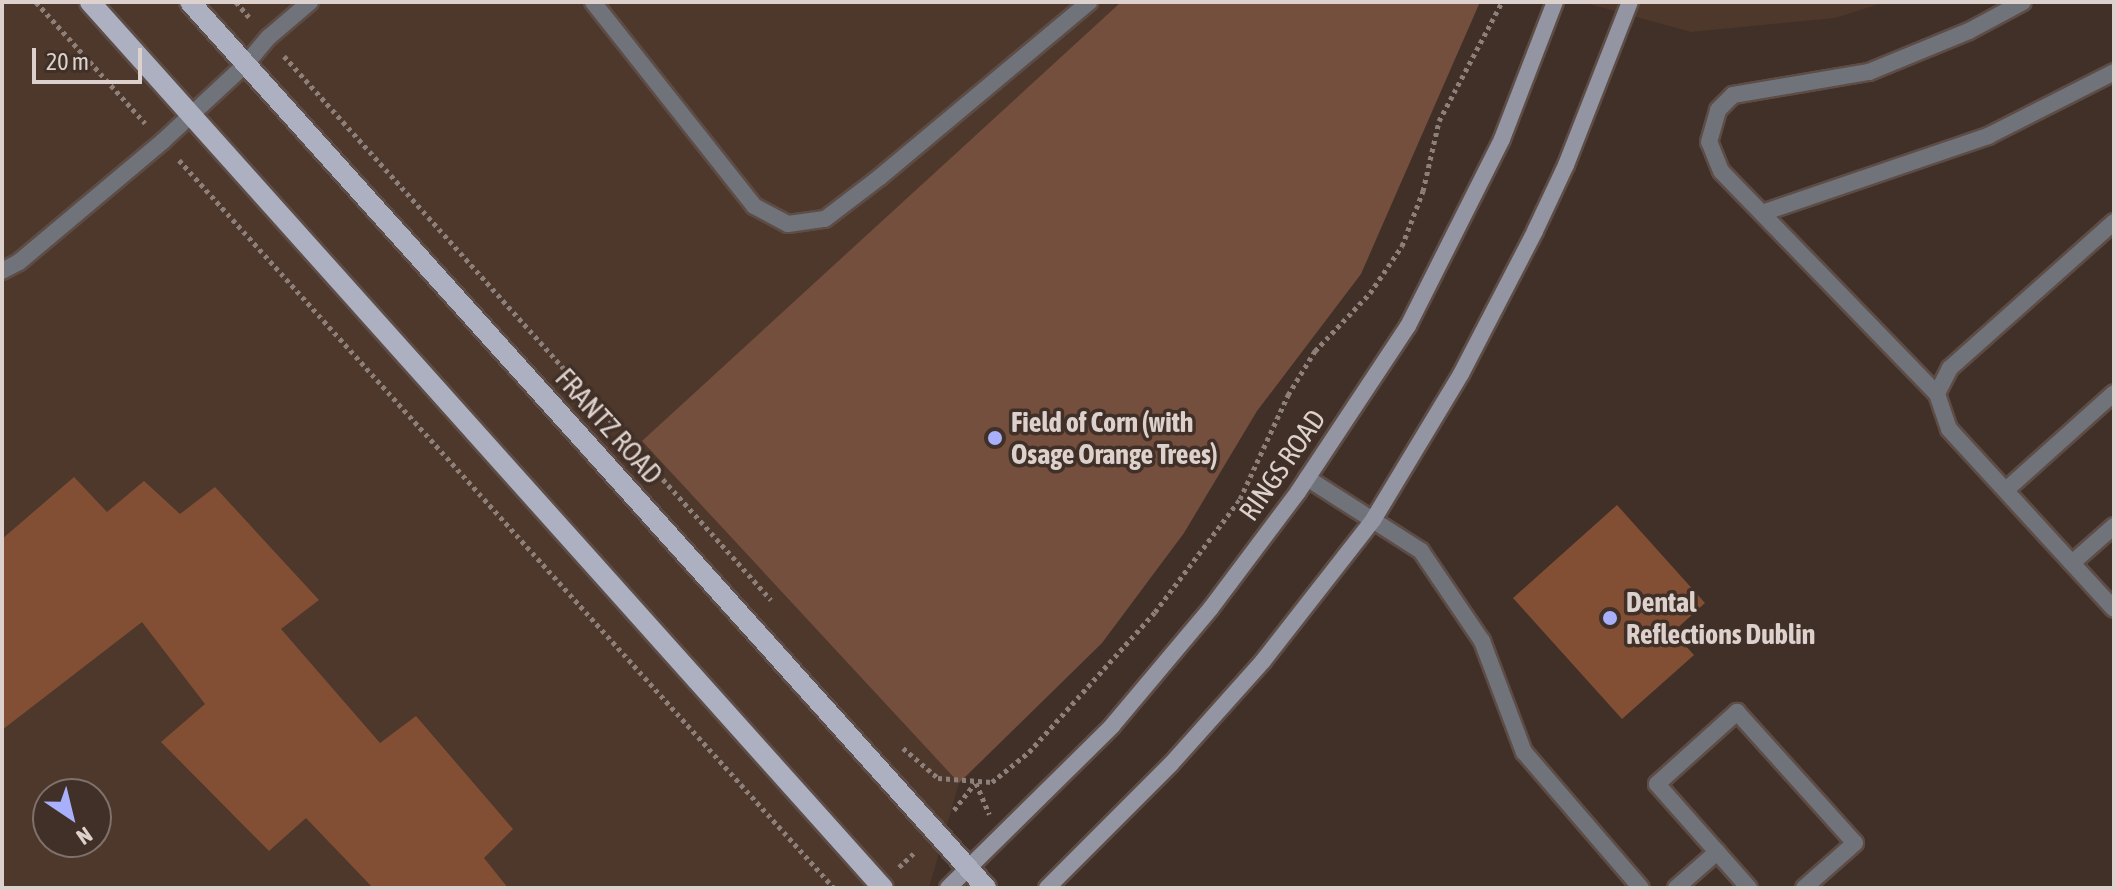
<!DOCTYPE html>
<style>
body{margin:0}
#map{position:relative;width:2116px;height:890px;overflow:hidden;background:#413028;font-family:"Asap Condensed",sans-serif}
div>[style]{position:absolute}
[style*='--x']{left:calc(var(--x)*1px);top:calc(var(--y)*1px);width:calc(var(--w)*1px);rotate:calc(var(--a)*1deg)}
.built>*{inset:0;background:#4e372b}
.green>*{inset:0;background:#744f3d}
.building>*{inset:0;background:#824f35}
.path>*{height:5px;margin-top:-2.5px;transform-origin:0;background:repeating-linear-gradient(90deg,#8d7f79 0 4px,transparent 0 8px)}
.roads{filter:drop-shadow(2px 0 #5d4d46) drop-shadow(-2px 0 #5d4d46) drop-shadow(0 2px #5d4d46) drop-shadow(0 -2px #5d4d46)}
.service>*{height:16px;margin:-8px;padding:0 8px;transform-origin:8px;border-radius:8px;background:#71737b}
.minor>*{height:16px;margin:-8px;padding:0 8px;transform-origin:8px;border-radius:8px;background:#71737b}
.secondary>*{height:16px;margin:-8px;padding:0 8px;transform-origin:8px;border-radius:8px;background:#9395a2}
.primary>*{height:20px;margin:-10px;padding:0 10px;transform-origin:10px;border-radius:10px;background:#adb0c1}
.dots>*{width:22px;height:22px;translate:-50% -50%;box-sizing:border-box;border:4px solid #413028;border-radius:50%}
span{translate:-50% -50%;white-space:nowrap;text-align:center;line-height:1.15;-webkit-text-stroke:7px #413028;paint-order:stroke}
.poi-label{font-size:28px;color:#dcd1cc;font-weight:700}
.left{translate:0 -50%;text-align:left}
.street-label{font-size:28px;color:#dcd1cc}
.frame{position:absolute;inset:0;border:4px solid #dcd1cc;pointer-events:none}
.north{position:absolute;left:32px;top:778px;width:80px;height:80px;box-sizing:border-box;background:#413028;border:2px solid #7f706a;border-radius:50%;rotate:145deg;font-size:22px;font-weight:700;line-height:32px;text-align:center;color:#dcd1cc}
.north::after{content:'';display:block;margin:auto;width:28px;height:36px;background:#a8b0fc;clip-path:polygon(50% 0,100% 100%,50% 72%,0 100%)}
.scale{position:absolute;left:32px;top:48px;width:110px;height:36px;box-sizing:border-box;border:4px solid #dcd1cc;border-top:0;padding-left:10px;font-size:24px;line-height:28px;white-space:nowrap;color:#dcd1cc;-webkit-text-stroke:6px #413028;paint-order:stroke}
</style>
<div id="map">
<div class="built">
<div style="clip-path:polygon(evenodd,2px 2px,1121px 2px,643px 441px,959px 783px,929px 888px,2px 888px,2px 2px,48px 794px,96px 794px,96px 842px,48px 842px,48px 794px)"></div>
<div style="clip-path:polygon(1582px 2px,1886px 2px,1835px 18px,1691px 32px)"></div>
</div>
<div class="green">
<div style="clip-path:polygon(1121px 2px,1480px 2px,1361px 274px,1257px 411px,1184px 533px,1102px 643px,959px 783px,642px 441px)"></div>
</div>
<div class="building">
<div style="clip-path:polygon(74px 477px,107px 512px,144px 481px,180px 514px,215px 487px,319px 600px,281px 629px,380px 743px,416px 716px,513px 829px,484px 858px,508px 888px,373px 888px,306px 818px,269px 851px,161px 742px,205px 704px,142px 622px,2px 730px,2px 539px)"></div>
<div style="clip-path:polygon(1617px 505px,1705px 603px,1673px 632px,1694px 655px,1622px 719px,1513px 598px)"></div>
</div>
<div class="path">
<div style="--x:36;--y:2;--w:163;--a:48"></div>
<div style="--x:236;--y:2;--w:23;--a:49"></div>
<div style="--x:284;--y:56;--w:730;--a:48.16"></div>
<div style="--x:179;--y:160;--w:979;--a:48.02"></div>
<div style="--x:903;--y:748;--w:46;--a:40.6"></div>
<div style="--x:938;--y:778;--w:54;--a:4.2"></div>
<div style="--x:992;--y:782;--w:48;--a:-39"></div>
<div style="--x:1029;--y:752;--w:188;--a:-48"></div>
<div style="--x:1155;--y:612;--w:141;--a:-53"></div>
<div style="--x:1240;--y:499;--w:115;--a:-65.2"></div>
<div style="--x:1288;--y:395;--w:52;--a:-58.5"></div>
<div style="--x:1315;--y:351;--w:80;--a:-46.5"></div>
<div style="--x:1370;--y:293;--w:57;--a:-55.8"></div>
<div style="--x:1402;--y:246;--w:59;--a:-69.1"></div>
<div style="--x:1423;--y:191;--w:72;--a:-77.1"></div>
<div style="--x:1439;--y:121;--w:135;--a:-62.1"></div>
<div style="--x:976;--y:783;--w:34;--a:67"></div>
<div style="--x:954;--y:810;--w:34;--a:-52"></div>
<div style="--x:899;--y:867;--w:22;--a:-43"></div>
</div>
<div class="roads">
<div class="service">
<div style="--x:593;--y:2;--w:260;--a:51.7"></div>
<div style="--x:754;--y:206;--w:38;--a:28"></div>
<div style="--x:788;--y:224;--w:37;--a:-8"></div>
<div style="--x:825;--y:219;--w:69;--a:-37.4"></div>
<div style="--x:880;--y:177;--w:273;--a:-39.9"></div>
<div style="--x:246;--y:64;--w:35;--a:-50"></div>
<div style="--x:269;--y:37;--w:54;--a:-40.5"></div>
<div style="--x:1762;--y:213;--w:239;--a:-18.8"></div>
<div style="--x:1988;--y:136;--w:141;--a:-26.9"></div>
<div style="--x:2114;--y:222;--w:220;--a:138.3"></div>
<div style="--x:1950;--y:368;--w:29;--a:117"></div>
<div style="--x:1937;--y:394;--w:37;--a:71"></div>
<div style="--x:1949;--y:429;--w:244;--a:47.5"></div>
<div style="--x:1937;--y:394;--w:310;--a:-134.1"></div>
<div style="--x:1721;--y:171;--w:31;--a:-112"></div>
<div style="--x:1709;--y:142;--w:33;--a:-74"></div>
<div style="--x:1718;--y:110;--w:21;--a:-45"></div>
<div style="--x:1733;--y:95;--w:138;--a:-9.6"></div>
<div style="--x:1869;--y:72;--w:108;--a:-22.3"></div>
<div style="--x:1969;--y:31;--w:61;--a:-28.2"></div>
<div style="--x:1307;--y:478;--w:135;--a:32.6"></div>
<div style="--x:1421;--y:551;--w:109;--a:55.9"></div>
<div style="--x:1482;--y:641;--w:119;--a:69.3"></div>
<div style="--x:1524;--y:752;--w:179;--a:49.3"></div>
<div style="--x:2006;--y:490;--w:145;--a:-41.9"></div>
<div style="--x:2072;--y:563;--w:56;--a:-41.4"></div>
<div style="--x:1676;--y:888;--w:55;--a:-41.3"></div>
<div style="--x:1749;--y:888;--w:139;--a:-131.5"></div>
<div style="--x:1657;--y:784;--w:108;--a:-42"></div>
<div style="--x:1737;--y:712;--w:176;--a:48"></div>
<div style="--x:1855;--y:843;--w:68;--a:138.6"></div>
</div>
<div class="minor">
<div style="--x:2;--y:271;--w:19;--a:-28"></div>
<div style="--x:19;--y:262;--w:188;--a:-40"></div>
<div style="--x:163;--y:141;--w:113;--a:-42.9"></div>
</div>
<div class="secondary">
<div style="--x:948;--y:888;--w:231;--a:-44.6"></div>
<div style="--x:1112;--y:726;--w:154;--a:-50"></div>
<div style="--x:1211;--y:608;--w:145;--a:-53.1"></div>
<div style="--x:1298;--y:492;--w:199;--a:-56.5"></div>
<div style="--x:1408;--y:326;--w:209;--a:-63.3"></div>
<div style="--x:1502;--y:139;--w:147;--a:-68.9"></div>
<div style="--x:1047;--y:888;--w:175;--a:-45"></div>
<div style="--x:1171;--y:764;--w:138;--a:-48.2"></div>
<div style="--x:1263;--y:661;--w:179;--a:-52"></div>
<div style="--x:1373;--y:520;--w:170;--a:-58.9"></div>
<div style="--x:1461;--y:374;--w:161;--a:-62.6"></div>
<div style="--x:1535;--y:231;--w:73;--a:-64.8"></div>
<div style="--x:1566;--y:165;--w:175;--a:-68.6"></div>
</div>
<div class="primary">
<div style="--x:90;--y:2;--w:1189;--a:48.17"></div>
<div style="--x:190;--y:2;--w:1191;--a:48.06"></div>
</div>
</div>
<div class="dots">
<div style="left:995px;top:438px;background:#a8b0fc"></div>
<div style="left:1610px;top:618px;background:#a8b0fc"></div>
</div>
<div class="poi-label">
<span class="left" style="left:1011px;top:438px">Field of Corn (with<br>Osage Orange Trees)</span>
<span class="left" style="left:1626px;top:618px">Dental<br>Reflections Dublin</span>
</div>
<div class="street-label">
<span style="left:609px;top:426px;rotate:48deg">FRANTZ ROAD</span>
<span style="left:1282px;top:465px;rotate:-55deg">RINGS ROAD</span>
</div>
<div class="frame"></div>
<div class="north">N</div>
<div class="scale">20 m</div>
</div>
